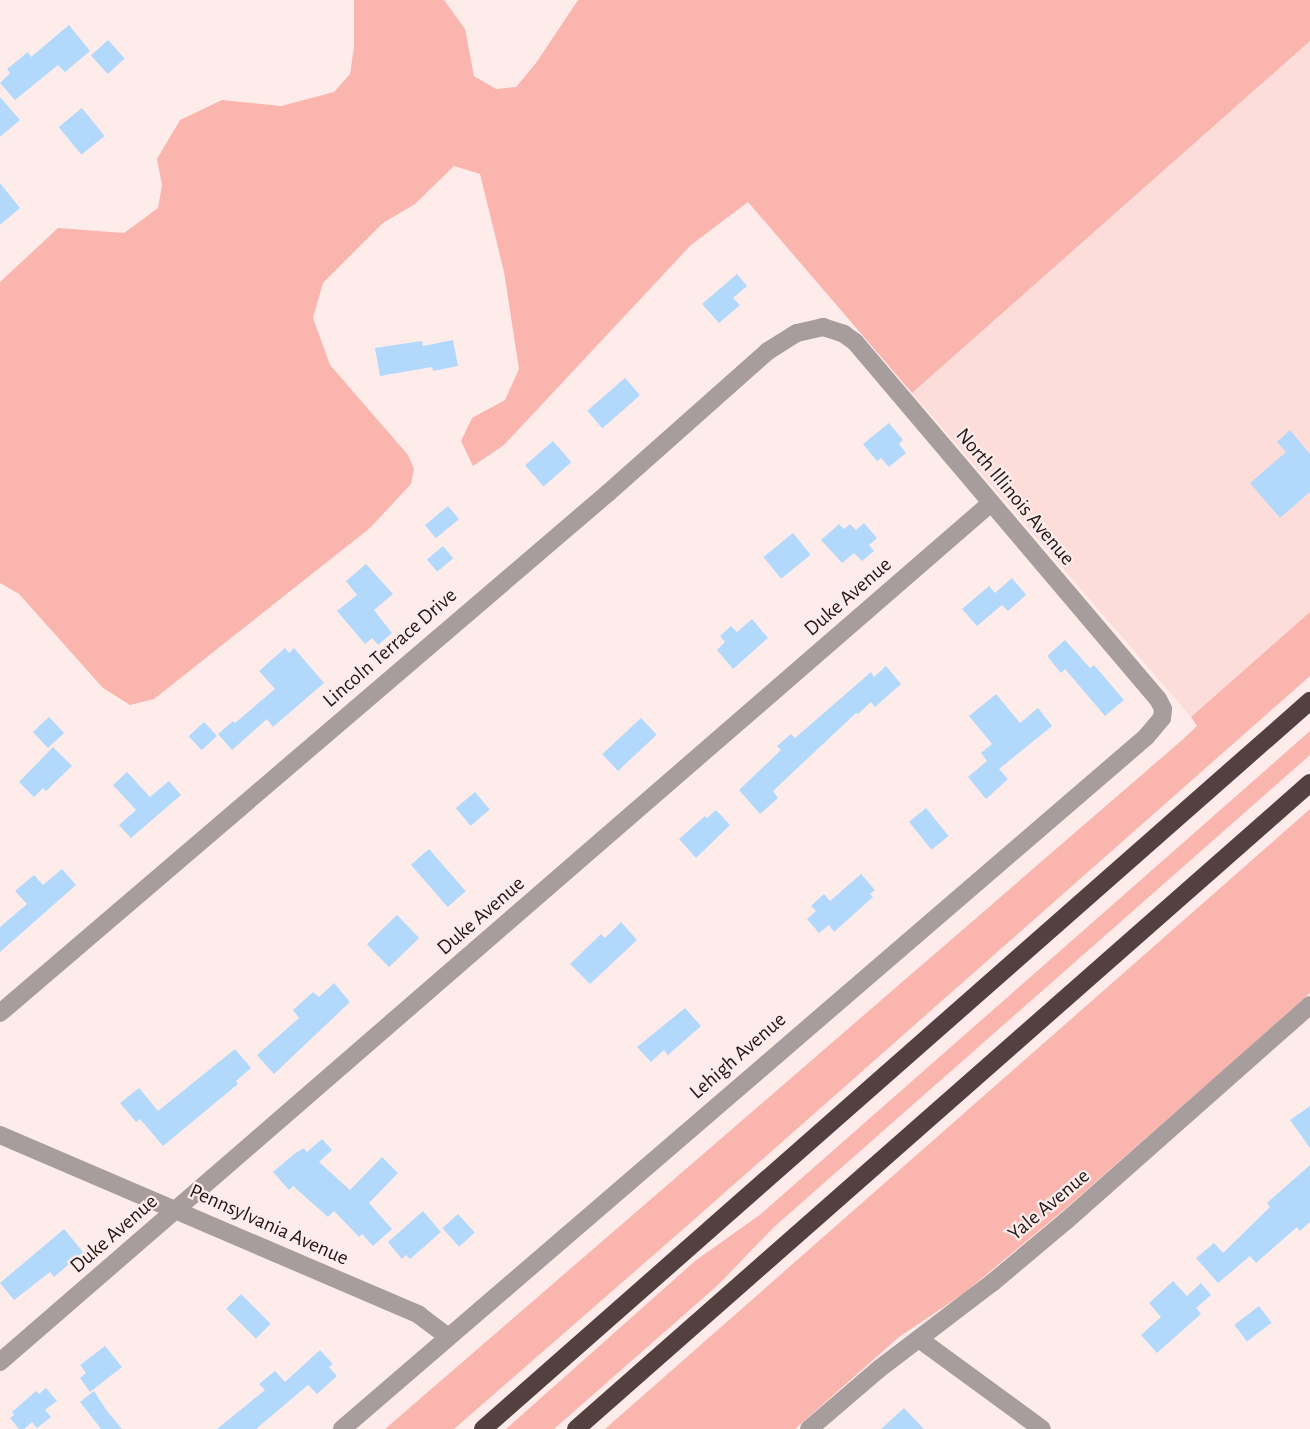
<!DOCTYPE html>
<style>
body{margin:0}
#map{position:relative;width:1310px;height:1429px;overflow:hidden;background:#feecea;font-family:"Alegreya Sans",sans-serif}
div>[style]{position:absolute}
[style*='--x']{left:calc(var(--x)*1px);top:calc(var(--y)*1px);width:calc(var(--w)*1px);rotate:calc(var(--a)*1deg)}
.built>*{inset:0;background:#fcddda}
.green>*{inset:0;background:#fab5af}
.building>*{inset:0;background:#b2d9fc;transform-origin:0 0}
.minor>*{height:18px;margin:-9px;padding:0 9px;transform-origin:9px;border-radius:9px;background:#a69d9c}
.highway>*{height:18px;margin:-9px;padding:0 9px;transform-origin:9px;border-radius:9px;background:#52413f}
span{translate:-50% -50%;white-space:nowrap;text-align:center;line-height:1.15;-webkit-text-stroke:4.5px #feecea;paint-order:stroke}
.street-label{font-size:21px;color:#211918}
</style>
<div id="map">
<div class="built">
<div style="clip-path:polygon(1310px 41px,1310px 612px,1191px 717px,912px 393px)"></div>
</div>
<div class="green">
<div style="clip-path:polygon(354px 0,444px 0,465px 29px,474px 76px,496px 89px,516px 87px,536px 63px,578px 0,1310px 0,1310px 41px,912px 393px,748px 202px,691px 245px,504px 445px,473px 466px,461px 441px,472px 418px,505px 400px,519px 369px,504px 272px,480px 174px,454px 166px,415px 204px,383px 223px,323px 283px,313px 318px,330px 365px,408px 455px,414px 469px,411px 484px,370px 528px,154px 699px,130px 705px,103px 688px,19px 594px,0 583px,0 282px,58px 228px,124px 233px,158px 208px,162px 185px,157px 159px,180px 120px,222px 100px,281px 106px,334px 92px,350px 74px,354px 47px)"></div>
<div style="clip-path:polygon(1310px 612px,1310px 676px,680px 1232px,454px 1429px,385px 1429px,1181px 741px,1197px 726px,1191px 717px)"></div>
<div style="clip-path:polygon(1310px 731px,1310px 755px,774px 1227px,718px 1285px,554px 1429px,506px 1429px,695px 1261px,761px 1214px)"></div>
<div style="clip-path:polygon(1310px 809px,1310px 993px,1220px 1073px,1065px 1209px,963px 1294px,899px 1337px,795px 1429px,605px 1429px)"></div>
</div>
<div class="building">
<div style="clip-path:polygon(69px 25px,90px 51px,65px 72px,58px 65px,15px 100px,0 83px,10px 73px,7px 69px,28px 52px,31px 57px)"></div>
<div style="left:108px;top:40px;width:25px;height:23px;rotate:48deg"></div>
<div style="clip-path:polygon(0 97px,20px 120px,0 137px)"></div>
<div style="left:82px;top:108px;width:36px;height:30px;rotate:51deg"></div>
<div style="clip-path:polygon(0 183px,20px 208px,0 225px)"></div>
<div style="clip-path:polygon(737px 274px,747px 286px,733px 298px,740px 305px,719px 323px,702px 304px)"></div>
<div style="clip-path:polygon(453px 340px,458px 366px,433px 371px,432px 367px,380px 376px,375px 348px,422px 341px,423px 346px)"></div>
<div style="left:625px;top:378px;width:23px;height:50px;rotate:49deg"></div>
<div style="clip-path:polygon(889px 423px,903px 440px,899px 444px,906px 453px,889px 467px,881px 458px,877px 461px,863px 444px)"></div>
<div style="clip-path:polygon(1290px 430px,1310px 454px,1310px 492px,1280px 518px,1250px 483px,1286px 452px,1277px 442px)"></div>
<div style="left:553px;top:441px;width:28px;height:37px;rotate:49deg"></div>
<div style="left:448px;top:506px;width:17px;height:30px;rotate:50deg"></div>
<div style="clip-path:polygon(864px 523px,877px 538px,869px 545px,874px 551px,862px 561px,854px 553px,842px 563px,821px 540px,839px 524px,844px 529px,850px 524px,856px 530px)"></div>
<div style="left:793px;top:533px;width:28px;height:38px;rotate:51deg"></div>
<div style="left:443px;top:546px;width:16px;height:21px;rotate:50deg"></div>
<div style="clip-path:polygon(366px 564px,393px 594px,374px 610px,392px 633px,378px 645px,372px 638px,365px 644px,337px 611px,357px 595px,346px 581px)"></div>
<div style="clip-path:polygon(1012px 578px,1026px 595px,1008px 611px,1002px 605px,977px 626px,962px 609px,989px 586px,995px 593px)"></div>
<div style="clip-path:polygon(752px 619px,768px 638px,733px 669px,717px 650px,725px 642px,720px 636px,731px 626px,737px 632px)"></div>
<div style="clip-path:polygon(1065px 640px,1090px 668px,1094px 665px,1124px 700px,1105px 716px,1065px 669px,1061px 673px,1047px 656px)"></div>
<div style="clip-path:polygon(285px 648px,289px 653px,294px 648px,324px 683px,273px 727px,267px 719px,232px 750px,218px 734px,233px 721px,235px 723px,275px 689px,259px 671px)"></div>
<div style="clip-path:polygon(886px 666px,901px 684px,875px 707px,871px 702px,858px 714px,856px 713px,773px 791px,778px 798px,760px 814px,739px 790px,781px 750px,777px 746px,791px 734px,795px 738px,871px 672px,874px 677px)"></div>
<div style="clip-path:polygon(996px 694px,1020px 723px,1038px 708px,1052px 726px,999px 769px,1008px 779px,986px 799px,968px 777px,987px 761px,981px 753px,992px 744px,969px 716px)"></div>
<div style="left:49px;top:717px;width:22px;height:22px;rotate:47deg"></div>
<div style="left:641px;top:718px;width:23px;height:53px;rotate:47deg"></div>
<div style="left:204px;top:722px;width:19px;height:21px;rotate:47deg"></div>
<div style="clip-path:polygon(53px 747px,72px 766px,46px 791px,43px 788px,34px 797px,19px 782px)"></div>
<div style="clip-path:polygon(127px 772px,150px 797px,169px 781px,181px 795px,131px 838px,119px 825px,136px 810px,113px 785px)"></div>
<div style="left:475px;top:792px;width:23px;height:25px;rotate:50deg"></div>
<div style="left:926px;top:808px;width:36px;height:22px;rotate:51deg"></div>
<div style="clip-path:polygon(716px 810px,730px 825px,696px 858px,679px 839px,705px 816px,707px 818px)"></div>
<div style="left:429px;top:849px;width:56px;height:24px;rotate:49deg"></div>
<div style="clip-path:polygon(62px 869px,76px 885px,0 952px,0 927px,27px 904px,15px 891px,34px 875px,43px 885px)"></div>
<div style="clip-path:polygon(861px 874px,875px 890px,870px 894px,873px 897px,834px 932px,829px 925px,819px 933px,807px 919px,816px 911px,811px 906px,824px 894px,830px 901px)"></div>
<div style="left:397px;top:915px;width:32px;height:42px;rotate:46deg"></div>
<div style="clip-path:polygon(621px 922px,637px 940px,590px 984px,570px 964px,601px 934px,605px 938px)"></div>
<div style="clip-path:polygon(334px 983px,350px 1002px,274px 1074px,257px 1055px,299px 1018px,293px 1010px,313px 992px,319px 997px)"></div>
<div style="clip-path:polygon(685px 1008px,701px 1026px,668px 1055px,664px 1050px,651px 1062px,637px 1047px)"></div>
<div style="clip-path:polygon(235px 1049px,251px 1068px,236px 1081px,238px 1084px,163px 1146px,140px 1119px,136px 1122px,120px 1103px,139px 1088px,158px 1111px)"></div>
<div style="clip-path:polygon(1310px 1106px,1310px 1148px,1290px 1120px)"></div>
<div style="clip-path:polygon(322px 1139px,332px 1150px,319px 1162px,350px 1190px,382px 1157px,398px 1173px,369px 1203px,392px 1229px,373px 1246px,362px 1234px,359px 1237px,334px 1211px,328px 1217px,293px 1186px,289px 1190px,273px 1172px,294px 1154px,304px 1148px,307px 1152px)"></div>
<div style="clip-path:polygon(1310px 1165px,1310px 1222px,1300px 1231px,1297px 1227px,1256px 1263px,1250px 1256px,1218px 1283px,1196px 1258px,1214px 1243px,1223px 1253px,1270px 1207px,1267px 1203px)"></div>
<div style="clip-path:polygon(423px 1211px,441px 1232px,410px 1259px,406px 1255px,402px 1259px,388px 1242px)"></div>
<div style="left:458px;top:1214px;width:25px;height:21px;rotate:48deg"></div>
<div style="clip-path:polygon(64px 1229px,83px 1252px,54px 1277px,50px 1272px,14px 1300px,0 1283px)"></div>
<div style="clip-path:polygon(1173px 1281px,1187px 1296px,1201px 1283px,1211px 1295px,1196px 1308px,1201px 1314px,1157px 1353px,1141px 1335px,1161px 1317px,1149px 1303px)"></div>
<div style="left:241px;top:1294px;width:42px;height:21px;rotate:45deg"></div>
<div style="left:1259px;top:1306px;width:21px;height:31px;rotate:53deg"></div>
<div style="clip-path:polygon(105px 1346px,122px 1367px,90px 1392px,80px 1378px,86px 1373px,80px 1365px)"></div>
<div style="clip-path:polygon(320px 1350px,333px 1364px,329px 1367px,337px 1376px,317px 1394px,308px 1385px,256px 1429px,217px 1429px,265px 1390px,259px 1384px,275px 1371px,285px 1382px)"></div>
<div style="clip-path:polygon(46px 1388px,57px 1401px,45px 1410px,51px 1417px,37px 1428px,32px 1422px,24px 1429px,19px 1429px,10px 1418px,14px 1415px,12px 1412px,36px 1391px,39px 1394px)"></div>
<div style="clip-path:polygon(94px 1391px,107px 1411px,122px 1429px,101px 1429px,80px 1402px)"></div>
<div style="clip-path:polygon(904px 1408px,924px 1429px,881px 1429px)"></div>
</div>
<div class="minor">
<div style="--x:0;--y:1013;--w:800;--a:-40.54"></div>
<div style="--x:608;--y:493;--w:214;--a:-41.6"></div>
<div style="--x:768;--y:351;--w:34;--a:-32"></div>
<div style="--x:797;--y:333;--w:27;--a:-13"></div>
<div style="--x:823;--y:327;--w:22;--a:18"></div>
<div style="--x:844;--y:334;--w:14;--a:36"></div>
<div style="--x:855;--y:342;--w:468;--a:49.7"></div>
<div style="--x:1158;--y:699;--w:11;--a:63"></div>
<div style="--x:1163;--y:709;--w:9;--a:96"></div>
<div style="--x:1162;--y:718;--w:25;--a:130"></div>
<div style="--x:1146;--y:737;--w:1061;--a:139.28"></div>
<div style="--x:0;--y:1135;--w:456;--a:23.2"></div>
<div style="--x:419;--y:1315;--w:36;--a:37"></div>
<div style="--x:919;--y:1339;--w:152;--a:36.2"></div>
<div style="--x:0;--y:1362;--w:1311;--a:-40.92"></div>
<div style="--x:809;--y:1429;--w:92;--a:-40.6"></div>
<div style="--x:879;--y:1369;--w:142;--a:-37.3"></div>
<div style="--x:992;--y:1283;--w:97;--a:-40"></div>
<div style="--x:1066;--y:1221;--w:326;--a:-41.5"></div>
</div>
<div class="highway">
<div style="--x:483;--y:1429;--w:1102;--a:-41.36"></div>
<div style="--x:576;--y:1429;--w:978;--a:-41.35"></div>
</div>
<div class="street-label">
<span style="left:1015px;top:497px;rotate:50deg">North Illinois Avenue</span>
<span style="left:848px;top:597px;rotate:-41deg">Duke Avenue</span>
<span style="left:390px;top:648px;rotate:-41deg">Lincoln Terrace Drive</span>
<span style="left:481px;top:916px;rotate:-41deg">Duke Avenue</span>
<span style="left:738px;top:1056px;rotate:-41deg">Lehigh Avenue</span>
<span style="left:1049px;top:1205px;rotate:-40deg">Yale Avenue</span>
<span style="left:269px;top:1225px;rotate:24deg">Pennsylvania Avenue</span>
<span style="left:114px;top:1234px;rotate:-41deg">Duke Avenue</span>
</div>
</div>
